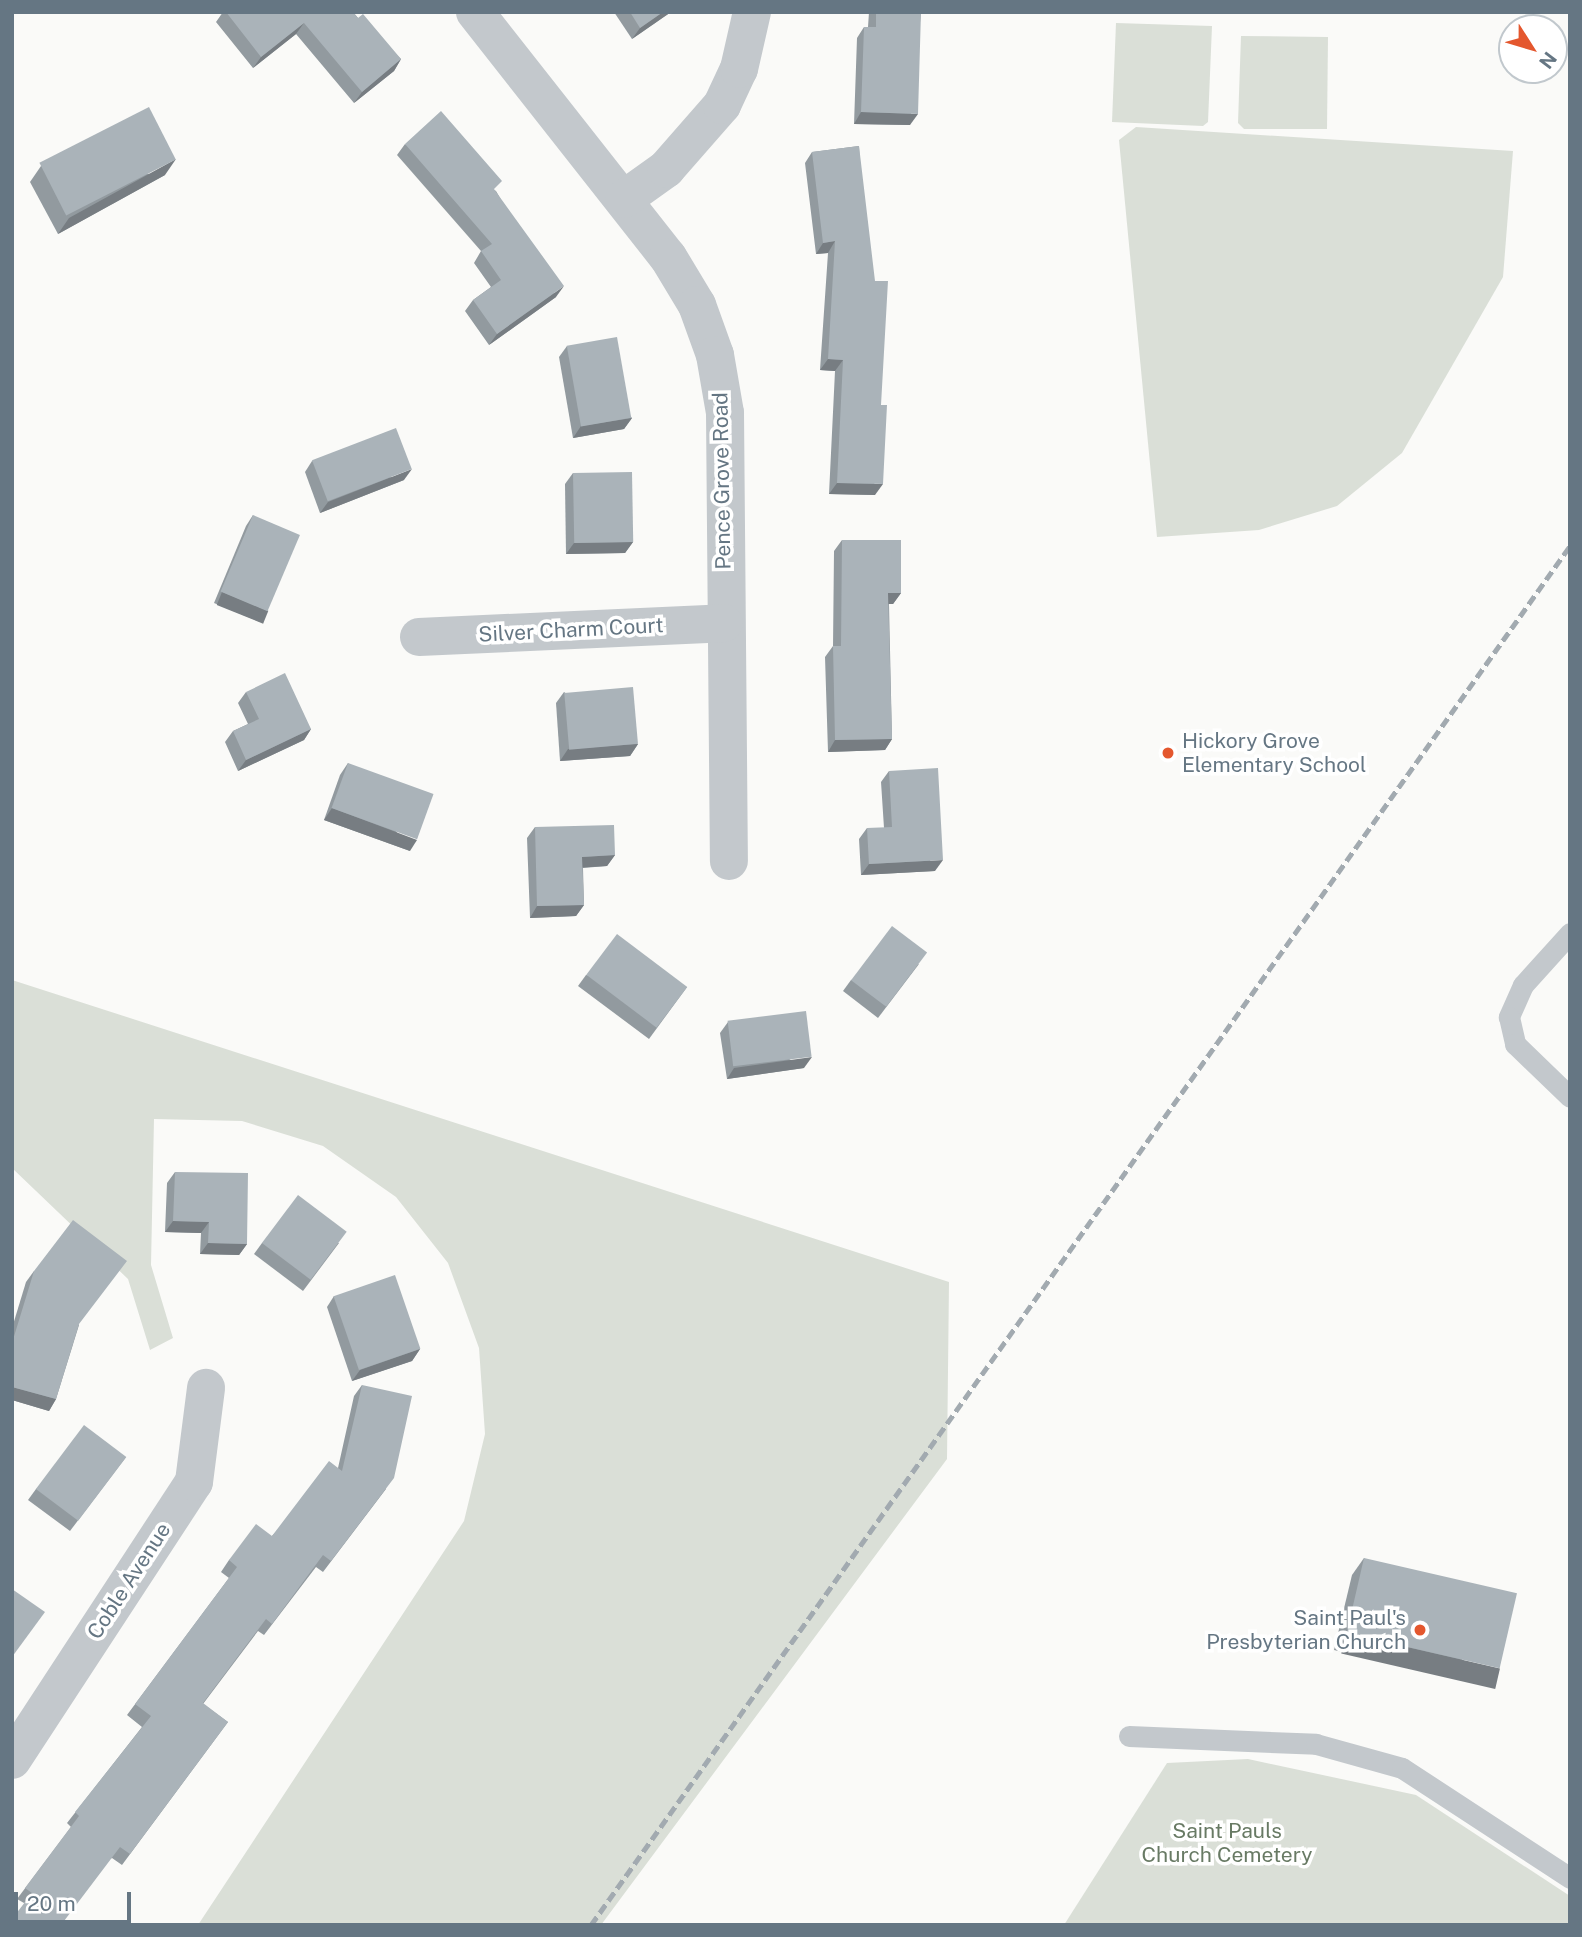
<!DOCTYPE html>
<style>
body{margin:0}
#map{position:relative;width:1582px;height:1937px;overflow:hidden;background:#fafaf8;font-family:"Public Sans",sans-serif}
div>[style]{position:absolute}
[style*='--x']{left:calc(var(--x)*1px);top:calc(var(--y)*1px);width:calc(var(--w)*1px);rotate:calc(var(--a)*1deg)}
.green>*{inset:0;background:#dadfd7}
.service>*{height:21px;margin:-10.5px;padding:0 10.5px;transform-origin:10.5px;border-radius:10.5px;background:#c3c8cc}
.minor>*{height:38px;margin:-19px;padding:0 19px;transform-origin:19px;border-radius:19px;background:#c3c8cc}
.rail>*{height:5px;margin-top:-2.5px;transform-origin:0;background:repeating-linear-gradient(90deg,#a2aab0 0 10px,transparent 0 15px)}
.wall>*{inset:0;background:#929a9f}
.shaded-wall>*{inset:0;background:#777d82;transform-origin:0 0}
.building>*{inset:0;background:#aab3b9;transform-origin:0 0}
.dots>*{width:19px;height:19px;translate:-50% -50%;box-sizing:border-box;border:4px solid #fff;border-radius:50%}
span{translate:-50% -50%;white-space:nowrap;text-align:center;line-height:1.15;-webkit-text-stroke:7px #fff;paint-order:stroke}
.street-label{font-size:21px;color:#657683}
.poi-label{font-size:21px;color:#657683}
.left{translate:0 -50%;text-align:left}
.right{translate:-100% -50%;text-align:right}
.park-label{font-size:21px;color:#687a64}
.frame{position:absolute;inset:0;border:14px solid #657683;pointer-events:none}
.north{position:absolute;left:1498px;top:14px;width:70px;height:70px;box-sizing:border-box;background:#fff;border:2px solid #c1c8cd;border-radius:50%;rotate:127deg;font-size:19px;font-weight:700;line-height:28px;text-align:center;color:#657683}
.north::after{content:'';display:block;margin:auto;width:24px;height:32px;background:#e4572e;clip-path:polygon(50% 0,100% 100%,50% 72%,0 100%)}
.scale{position:absolute;left:14px;top:1892px;width:117px;height:32px;box-sizing:border-box;border:4px solid #657683;border-top:0;padding-left:9px;font-size:21px;line-height:24px;white-space:nowrap;color:#657683;-webkit-text-stroke:5px #fff;paint-order:stroke}
</style>
<div id="map">
<div class="green">
<div style="clip-path:polygon(1116px 23px,1212px 26px,1208px 122px,1203px 126px,1112px 122px)"></div>
<div style="clip-path:polygon(1241px 36px,1328px 37px,1327px 129px,1244px 129px,1238px 123px)"></div>
<div style="clip-path:polygon(1136px 127px,1513px 151px,1503px 277px,1402px 453px,1337px 506px,1259px 530px,1157px 537px,1119px 140px)"></div>
<div style="clip-path:polygon(12px 980px,949px 1282px,947px 1459px,601px 1925px,198px 1925px,464px 1521px,485px 1434px,479px 1348px,448px 1263px,396px 1197px,323px 1146px,242px 1121px,154px 1119px,151px 1265px,173px 1338px,150px 1350px,128px 1279px,12px 1168px)"></div>
<div style="clip-path:polygon(1248px 1759px,1416px 1795px,1570px 1896px,1570px 1925px,1064px 1925px,1167px 1763px)"></div>
</div>
<div class="service">
<div style="--x:1570;--y:933;--w:70;--a:132.1"></div>
<div style="--x:1523;--y:985;--w:35;--a:114"></div>
<div style="--x:1509;--y:1017;--w:28;--a:77"></div>
<div style="--x:1515;--y:1044;--w:76;--a:43.9"></div>
<div style="--x:1129;--y:1736;--w:187;--a:2.4"></div>
<div style="--x:1316;--y:1744;--w:89;--a:15.6"></div>
<div style="--x:1402;--y:1768;--w:201;--a:33.2"></div>
</div>
<div class="minor">
<div style="--x:475;--y:12;--w:312;--a:51.8"></div>
<div style="--x:668;--y:257;--w:56;--a:58.9"></div>
<div style="--x:697;--y:305;--w:53;--a:70.2"></div>
<div style="--x:715;--y:355;--w:59;--a:80.2"></div>
<div style="--x:725;--y:413;--w:448;--a:89.5"></div>
<div style="--x:624;--y:199;--w:52;--a:-35.5"></div>
<div style="--x:666;--y:169;--w:85;--a:-48.8"></div>
<div style="--x:722;--y:105;--w:40;--a:-65"></div>
<div style="--x:739;--y:69;--w:58;--a:-77.2"></div>
<div style="--x:419;--y:637;--w:305;--a:-2.6"></div>
<div style="--x:12;--y:1760;--w:332;--a:-56.8"></div>
<div style="--x:194;--y:1482;--w:95;--a:-82.7"></div>
</div>
<div class="rail">
<div style="--x:591;--y:1925;--w:1691;--a:-54.63"></div>
</div>
<div class="wall">
<div style="clip-path:polygon(223px 12px,353px 12px,358px 18px,401px 59px,394px 71px,354px 103px,296px 34px,253px 68px,216px 22px)"></div>
<div style="clip-path:polygon(614px 12px,671px 12px,632px 39px)"></div>
<div style="clip-path:polygon(869px 12px,921px 12px,910px 125px,854px 124px,857px 38px,864px 27px,868px 27px)"></div>
<div style="clip-path:polygon(405px 144px,496px 191px,556px 297px,489px 345px,465px 311px,473px 300px,491px 287px,474px 263px,481px 251px,397px 155px)"></div>
<div style="clip-path:polygon(859px 146px,875px 495px,829px 494px,835px 371px,820px 370px,828px 253px,816px 254px,805px 163px,812px 152px)"></div>
<div style="clip-path:polygon(41px 166px,165px 175px,58px 234px,30px 182px)"></div>
<div style="clip-path:polygon(567px 346px,632px 418px,624px 429px,573px 438px,559px 357px)"></div>
<div style="clip-path:polygon(312px 461px,404px 480px,320px 513px,305px 472px)"></div>
<div style="clip-path:polygon(573px 473px,633px 542px,625px 553px,566px 554px,565px 484px)"></div>
<div style="clip-path:polygon(253px 515px,260px 622px,214px 603px,246px 526px)"></div>
<div style="clip-path:polygon(842px 540px,901px 593px,893px 604px,889px 604px,892px 739px,885px 750px,828px 752px,825px 657px,833px 646px,834px 551px)"></div>
<div style="clip-path:polygon(246px 692px,311px 729px,304px 740px,238px 771px,225px 742px,233px 731px,248px 724px,238px 703px)"></div>
<div style="clip-path:polygon(564px 692px,638px 744px,630px 756px,560px 761px,556px 703px)"></div>
<div style="clip-path:polygon(348px 763px,410px 851px,324px 820px,340px 775px)"></div>
<div style="clip-path:polygon(889px 771px,935px 871px,861px 875px,859px 839px,867px 828px,884px 828px,881px 782px)"></div>
<div style="clip-path:polygon(535px 827px,615px 855px,607px 866px,583px 868px,584px 905px,576px 916px,530px 918px,527px 838px)"></div>
<div style="clip-path:polygon(919px 964px,878px 1018px,843px 991px,851px 980px)"></div>
<div style="clip-path:polygon(586px 975px,687px 987px,649px 1039px,578px 986px)"></div>
<div style="clip-path:polygon(728px 1022px,804px 1068px,727px 1079px,720px 1033px)"></div>
<div style="clip-path:polygon(175px 1172px,247px 1244px,239px 1255px,200px 1254px,201px 1233px,165px 1232px,167px 1183px)"></div>
<div style="clip-path:polygon(262px 1243px,339px 1243px,303px 1291px,254px 1254px)"></div>
<div style="clip-path:polygon(34px 1271px,79px 1325px,56px 1399px,49px 1411px,12px 1400px,12px 1328px,26px 1282px)"></div>
<div style="clip-path:polygon(334px 1296px,420px 1349px,412px 1361px,352px 1381px,327px 1307px)"></div>
<div style="clip-path:polygon(362px 1385px,386px 1489px,323px 1572px,316px 1567px,264px 1635px,258px 1631px,203px 1704px,228px 1722px,122px 1865px,112px 1858px,24px 1903px,17px 1899px,71px 1827px,67px 1823px,142px 1727px,127px 1715px,229px 1578px,221px 1572px,229px 1560px,272px 1536px,338px 1468px,354px 1396px)"></div>
<div style="clip-path:polygon(126px 1457px,70px 1531px,28px 1500px,36px 1489px)"></div>
<div style="clip-path:polygon(1364px 1558px,1488px 1686px,1334px 1650px,1352px 1575px)"></div>
</div>
<div class="shaded-wall">
<div style="clip-path:polygon(663px 12px,671px 12px,632px 39px,640px 28px)"></div>
<div style="clip-path:polygon(304px 23px,296px 34px,253px 68px,261px 57px)"></div>
<div style="clip-path:polygon(401px 59px,394px 71px,354px 103px,362px 92px)"></div>
<div style="clip-path:polygon(861px 112px,918px 114px,910px 125px,854px 124px)"></div>
<div style="clip-path:polygon(176px 159px,165px 175px,58px 234px,69px 218px)"></div>
<div style="clip-path:polygon(835px 241px,828px 253px,816px 254px,823px 243px)"></div>
<div style="clip-path:polygon(564px 286px,556px 297px,489px 345px,497px 334px)"></div>
<div style="clip-path:polygon(828px 359px,843px 360px,835px 371px,820px 370px)"></div>
<div style="clip-path:polygon(632px 418px,624px 429px,573px 438px,581px 426px)"></div>
<div style="clip-path:polygon(412px 469px,404px 480px,320px 513px,328px 502px)"></div>
<div style="clip-path:polygon(837px 483px,883px 484px,875px 495px,829px 494px)"></div>
<div style="clip-path:polygon(633px 542px,625px 553px,566px 554px,574px 543px)"></div>
<div style="left:222px;top:592px;width:50px;height:14px;rotate:22deg"></div>
<div style="clip-path:polygon(888px 593px,901px 593px,893px 604px,881px 604px)"></div>
<div style="clip-path:polygon(311px 729px,304px 740px,238px 771px,246px 760px)"></div>
<div style="clip-path:polygon(892px 739px,885px 750px,828px 752px,835px 740px)"></div>
<div style="clip-path:polygon(638px 744px,630px 756px,560px 761px,568px 749px)"></div>
<div style="clip-path:polygon(332px 808px,417px 840px,410px 851px,324px 820px)"></div>
<div style="clip-path:polygon(615px 855px,607px 866px,574px 868px,582px 857px)"></div>
<div style="clip-path:polygon(943px 860px,935px 871px,861px 875px,869px 864px)"></div>
<div style="clip-path:polygon(584px 905px,576px 916px,530px 918px,537px 906px)"></div>
<div style="clip-path:polygon(812px 1057px,804px 1068px,727px 1079px,734px 1068px)"></div>
<div style="clip-path:polygon(173px 1221px,209px 1222px,201px 1233px,165px 1232px)"></div>
<div style="clip-path:polygon(208px 1243px,247px 1244px,239px 1255px,200px 1254px)"></div>
<div style="clip-path:polygon(420px 1349px,412px 1361px,352px 1381px,360px 1370px)"></div>
<div style="clip-path:polygon(12px 1387px,56px 1399px,49px 1411px,12px 1400px)"></div>
<div style="left:1346px;top:1633px;width:158px;height:21px;rotate:13deg"></div>
</div>
<div class="building">
<div style="clip-path:polygon(226px 12px,353px 12px,358px 18px,363px 14px,401px 59px,362px 92px,304px 23px,261px 57px)"></div>
<div style="clip-path:polygon(630px 12px,663px 12px,640px 28px)"></div>
<div style="clip-path:polygon(876px 12px,921px 12px,918px 114px,861px 112px,864px 27px,876px 27px)"></div>
<div style="left:149px;top:107px;width:59px;height:123px;rotate:63deg"></div>
<div style="clip-path:polygon(441px 111px,502px 181px,494px 189px,564px 286px,497px 334px,473px 300px,501px 280px,481px 251px,492px 244px,405px 144px)"></div>
<div style="clip-path:polygon(859px 146px,875px 281px,888px 281px,881px 405px,887px 405px,883px 484px,837px 483px,843px 360px,828px 359px,835px 241px,823px 243px,812px 152px)"></div>
<div style="left:617px;top:337px;width:82px;height:51px;rotate:80deg"></div>
<div style="left:396px;top:428px;width:44px;height:90px;rotate:69deg"></div>
<div style="left:632px;top:472px;width:70px;height:59px;rotate:89deg"></div>
<div style="left:253px;top:515px;width:51px;height:83px;rotate:23deg"></div>
<div style="clip-path:polygon(842px 540px,901px 540px,901px 593px,888px 593px,892px 739px,835px 740px,833px 646px,841px 646px)"></div>
<div style="clip-path:polygon(285px 673px,311px 729px,246px 760px,233px 731px,259px 719px,246px 692px)"></div>
<div style="left:633px;top:687px;width:57px;height:69px;rotate:85deg"></div>
<div style="left:348px;top:763px;width:91px;height:48px;rotate:20deg"></div>
<div style="clip-path:polygon(938px 768px,943px 860px,869px 864px,867px 828px,892px 827px,889px 771px)"></div>
<div style="clip-path:polygon(614px 825px,615px 855px,582px 857px,584px 905px,537px 906px,535px 827px)"></div>
<div style="left:892px;top:926px;width:44px;height:68px;rotate:37deg"></div>
<div style="left:617px;top:934px;width:88px;height:51px;rotate:37deg"></div>
<div style="left:806px;top:1011px;width:46px;height:79px;rotate:83deg"></div>
<div style="clip-path:polygon(175px 1172px,248px 1173px,247px 1244px,208px 1243px,209px 1222px,173px 1221px)"></div>
<div style="left:298px;top:1195px;width:61px;height:60px;rotate:37deg"></div>
<div style="clip-path:polygon(73px 1220px,127px 1261px,79px 1324px,56px 1399px,12px 1387px,12px 1343px,34px 1271px)"></div>
<div style="left:395px;top:1275px;width:78px;height:65px;rotate:71deg"></div>
<div style="clip-path:polygon(362px 1385px,412px 1396px,394px 1478px,331px 1561px,323px 1555px,272px 1624px,266px 1619px,203px 1703px,228px 1722px,130px 1854px,120px 1847px,61px 1925px,12px 1925px,12px 1919px,32px 1893px,25px 1888px,79px 1816px,75px 1812px,151px 1716px,135px 1704px,237px 1567px,229px 1560px,256px 1524px,272px 1536px,329px 1461px,342px 1471px)"></div>
<div style="left:84px;top:1425px;width:53px;height:80px;rotate:37deg"></div>
<div style="left:1364px;top:1558px;width:157px;height:77px;rotate:13deg"></div>
<div style="clip-path:polygon(12px 1589px,45px 1612px,12px 1657px)"></div>
</div>
<div class="dots">
<div style="left:1168px;top:753px;background:#e4572e"></div>
<div style="left:1420px;top:1630px;background:#e4572e"></div>
</div>
<div class="street-label">
<span style="left:722px;top:481px;rotate:-91deg">Pence Grove Road</span>
<span style="left:571px;top:630px;rotate:-3deg">Silver Charm Court</span>
<span style="left:129px;top:1581px;rotate:-57deg">Coble Avenue</span>
</div>
<div class="poi-label">
<span class="left" style="left:1182px;top:753px">Hickory Grove<br>Elementary School</span>
<span class="right" style="left:1406px;top:1630px">Saint Paul's<br>Presbyterian Church</span>
</div>
<div class="park-label">
<span style="left:1227px;top:1843px">Saint Pauls<br>Church Cemetery</span>
</div>
<div class="frame"></div>
<div class="north">N</div>
<div class="scale">20 m</div>
</div>
